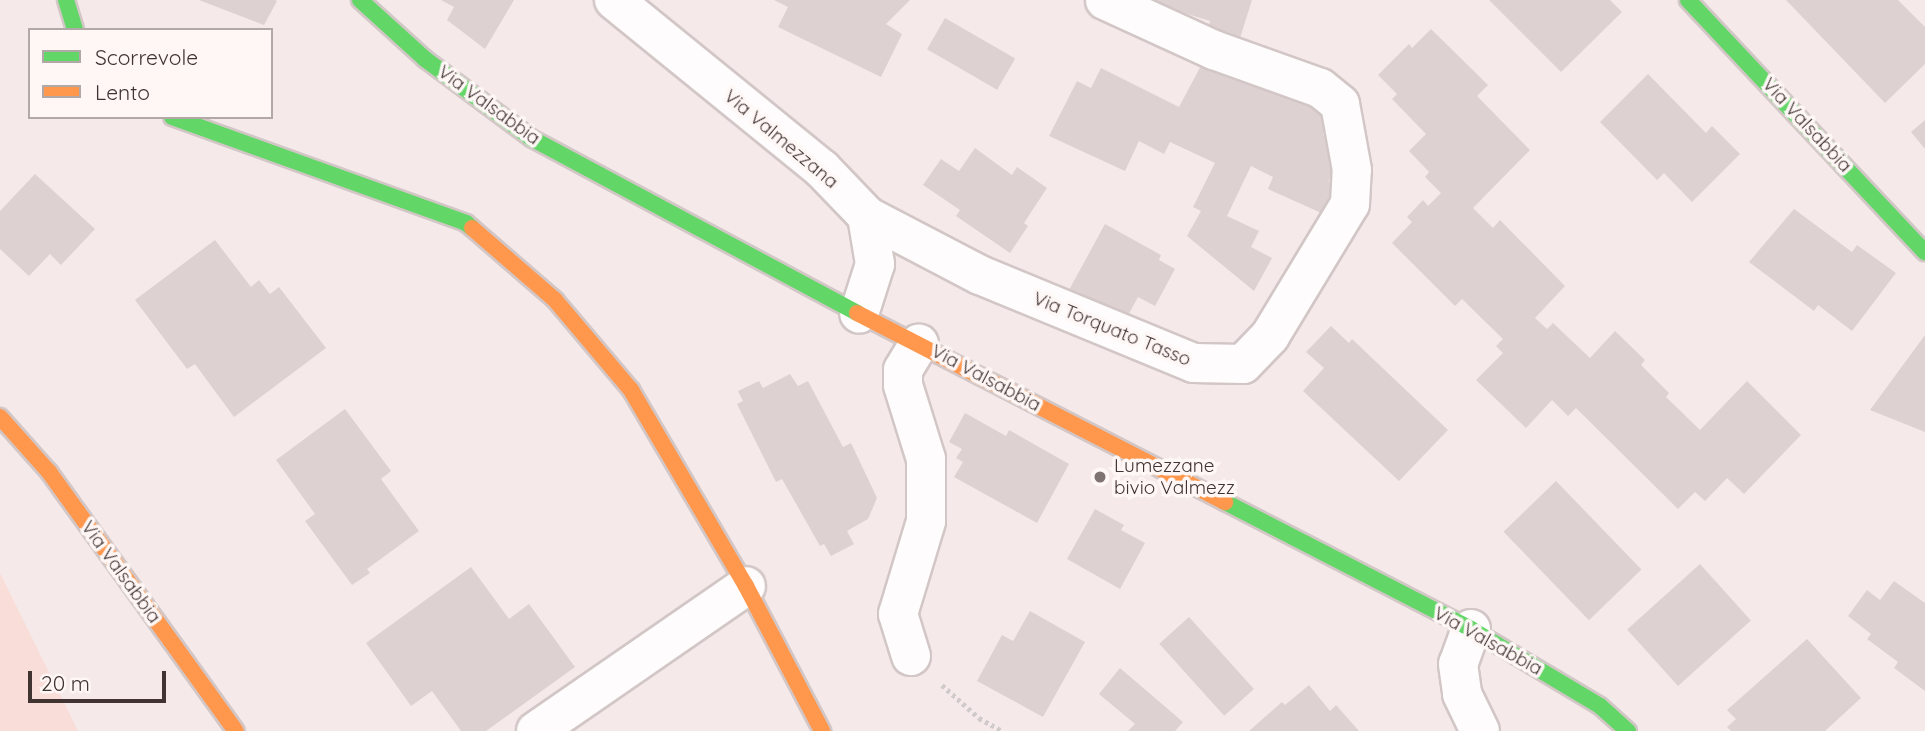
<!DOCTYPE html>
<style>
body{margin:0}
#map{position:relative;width:1925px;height:731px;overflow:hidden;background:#f5eae9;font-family:Quicksand,sans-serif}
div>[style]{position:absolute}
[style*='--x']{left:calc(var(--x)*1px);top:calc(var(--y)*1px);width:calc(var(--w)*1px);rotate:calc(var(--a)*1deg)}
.green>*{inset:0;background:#f9ddd8}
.building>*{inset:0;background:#ddd2d1;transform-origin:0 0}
.path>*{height:4.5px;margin-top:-2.25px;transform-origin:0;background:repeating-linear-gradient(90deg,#d0cbca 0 3.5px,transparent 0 7px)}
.roads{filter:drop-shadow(2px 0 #d2c7c6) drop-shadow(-2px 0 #d2c7c6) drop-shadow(0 2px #d2c7c6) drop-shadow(0 -2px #d2c7c6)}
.street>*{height:38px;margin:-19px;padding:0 19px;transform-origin:19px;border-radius:19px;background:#fefcfc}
.fast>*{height:16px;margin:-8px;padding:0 8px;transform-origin:8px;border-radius:8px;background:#63d668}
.slow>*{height:16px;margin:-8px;padding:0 8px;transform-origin:8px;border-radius:8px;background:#ff974d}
.dots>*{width:19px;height:19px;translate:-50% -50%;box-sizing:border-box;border:4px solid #fef7f6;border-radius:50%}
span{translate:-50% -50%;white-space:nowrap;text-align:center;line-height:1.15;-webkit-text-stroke:7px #fef7f6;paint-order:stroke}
.street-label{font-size:19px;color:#403331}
.poi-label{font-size:19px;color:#403331}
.left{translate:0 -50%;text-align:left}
.legend{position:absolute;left:28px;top:28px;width:245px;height:91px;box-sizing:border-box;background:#fef7f6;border:2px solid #b2a9a7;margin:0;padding:9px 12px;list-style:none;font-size:21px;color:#403331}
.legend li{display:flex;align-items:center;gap:14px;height:35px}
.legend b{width:35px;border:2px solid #b2a9a7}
.scale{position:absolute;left:28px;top:671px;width:138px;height:32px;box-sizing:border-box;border:4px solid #403331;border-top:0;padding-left:9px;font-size:21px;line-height:24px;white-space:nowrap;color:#403331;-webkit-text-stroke:5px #fef7f6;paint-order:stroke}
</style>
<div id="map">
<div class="green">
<div style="clip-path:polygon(0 573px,78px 731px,0 731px)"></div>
</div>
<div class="building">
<div style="clip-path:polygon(199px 0,275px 0,277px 1px,264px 25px)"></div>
<div style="clip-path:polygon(441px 0,514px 0,485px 49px,447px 20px,454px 7px)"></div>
<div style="clip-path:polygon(774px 0,910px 0,886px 24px,902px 34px,881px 77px,778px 27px,788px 7px)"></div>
<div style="clip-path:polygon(1146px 0,1252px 0,1240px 38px,1208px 28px,1210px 21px,1181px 12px,1180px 18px)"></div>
<div style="clip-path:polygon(1489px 0,1610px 0,1622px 12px,1561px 72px)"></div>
<div style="clip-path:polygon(1786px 0,1898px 0,1925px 27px,1925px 64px,1885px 103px)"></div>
<div style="left:945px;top:18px;width:81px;height:36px;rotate:30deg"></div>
<div style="clip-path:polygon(1431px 29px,1488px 85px,1477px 96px,1530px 150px,1473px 208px,1493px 228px,1500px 220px,1565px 286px,1535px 318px,1547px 329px,1553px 323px,1590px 358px,1615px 331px,1645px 360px,1641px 365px,1669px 393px,1666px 397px,1700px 430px,1747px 381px,1801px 435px,1744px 494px,1727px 478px,1705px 501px,1695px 492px,1678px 509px,1576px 408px,1568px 416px,1552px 400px,1526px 428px,1476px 380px,1503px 353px,1496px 346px,1503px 339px,1462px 299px,1455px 306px,1392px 243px,1412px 222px,1407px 217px,1423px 200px,1428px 206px,1441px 193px,1425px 177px,1429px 172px,1409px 151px,1426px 134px,1392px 99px,1397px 94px,1378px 75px,1409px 44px,1412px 48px)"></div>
<div style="clip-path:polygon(1205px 58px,1331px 115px,1323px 135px,1334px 140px,1339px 158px,1329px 181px,1341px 187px,1328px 216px,1268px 189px,1273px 177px,1251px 166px,1227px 216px,1259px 231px,1251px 247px,1272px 258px,1254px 291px,1187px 236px,1201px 211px,1193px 207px,1215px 163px,1170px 142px,1164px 154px,1139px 141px,1125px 171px,1049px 136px,1077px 81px,1091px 88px,1101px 68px,1179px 107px)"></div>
<div style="clip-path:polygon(1648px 74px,1706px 133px,1712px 126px,1740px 154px,1692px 202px,1664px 173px,1657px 180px,1600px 122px)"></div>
<div style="clip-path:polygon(1925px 120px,1925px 149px,1911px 132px)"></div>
<div style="clip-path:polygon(975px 148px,1012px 175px,1017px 167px,1047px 188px,1024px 223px,1028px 226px,1010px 253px,956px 216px,960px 210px,923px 185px,941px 159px,959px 171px)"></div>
<div style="clip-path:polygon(35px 174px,95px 229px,61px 265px,50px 254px,29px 276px,0 249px,0 211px)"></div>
<div style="clip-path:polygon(1794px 209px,1852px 252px,1857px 245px,1896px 273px,1852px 331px,1818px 305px,1814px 311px,1749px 262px)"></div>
<div style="clip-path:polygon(1105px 224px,1161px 255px,1159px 260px,1175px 269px,1155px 306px,1138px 297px,1125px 321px,1069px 290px)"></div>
<div style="clip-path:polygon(215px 240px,251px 287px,259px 280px,270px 294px,279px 287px,326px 348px,234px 417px,195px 364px,187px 369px,135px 300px)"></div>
<div style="clip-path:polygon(1331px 326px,1349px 343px,1352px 339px,1448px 430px,1399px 481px,1303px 391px,1324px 368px,1306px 352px)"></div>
<div style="clip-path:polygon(1925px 335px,1925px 432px,1870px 410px)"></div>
<div style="clip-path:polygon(790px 374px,798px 386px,808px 381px,843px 447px,851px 443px,877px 498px,868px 519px,847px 531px,854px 544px,831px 556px,824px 544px,820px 546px,782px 479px,776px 482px,737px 404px,743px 401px,738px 391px,759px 381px,763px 388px)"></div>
<div style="clip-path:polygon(345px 409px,391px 471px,381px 479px,419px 531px,367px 569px,370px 573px,352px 585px,305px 521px,315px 514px,276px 460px)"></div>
<div style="clip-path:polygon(965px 413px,1006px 436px,1009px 430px,1069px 464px,1037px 523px,954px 477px,963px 462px,956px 458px,962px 449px,949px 442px)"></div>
<div style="left:1556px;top:481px;width:123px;height:73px;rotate:46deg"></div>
<div style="clip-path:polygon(1095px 509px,1124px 525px,1121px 530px,1145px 543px,1120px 589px,1067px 559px)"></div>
<div style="left:1700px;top:564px;width:76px;height:98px;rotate:48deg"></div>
<div style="clip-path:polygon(471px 567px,509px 619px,529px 604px,575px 667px,486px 731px,461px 731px,432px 691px,411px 706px,366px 643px)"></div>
<div style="clip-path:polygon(1894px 581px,1925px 603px,1925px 691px,1894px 668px,1898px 662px,1867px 639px,1871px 634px,1848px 616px,1867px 590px,1880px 600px)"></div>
<div style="clip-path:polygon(1030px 611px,1085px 642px,1043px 717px,977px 681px,1002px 635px,1013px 641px)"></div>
<div style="left:1189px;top:617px;width:97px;height:40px;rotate:48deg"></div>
<div style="clip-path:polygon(1807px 639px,1861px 698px,1825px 731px,1731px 731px,1727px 727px,1736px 719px,1727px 710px)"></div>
<div style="clip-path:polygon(1120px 668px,1183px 722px,1175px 731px,1128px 731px,1135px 724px,1099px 694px)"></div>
<div style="clip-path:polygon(1309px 685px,1330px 711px,1336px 705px,1359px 731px,1249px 731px,1282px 702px,1285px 705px)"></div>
</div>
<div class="path">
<div style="--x:942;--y:685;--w:50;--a:41.7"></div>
<div style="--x:979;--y:718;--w:26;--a:29"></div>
</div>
<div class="roads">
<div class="street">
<div style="--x:614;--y:0;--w:268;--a:39.1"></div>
<div style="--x:822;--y:169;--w:65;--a:46.2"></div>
<div style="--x:867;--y:216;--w:49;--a:80.5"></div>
<div style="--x:875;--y:264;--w:52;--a:107.7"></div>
<div style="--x:867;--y:216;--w:127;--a:27.6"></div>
<div style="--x:980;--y:275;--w:231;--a:22.4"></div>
<div style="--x:1194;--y:363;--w:49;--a:1.2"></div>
<div style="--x:1243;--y:364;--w:39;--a:-46"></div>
<div style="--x:1270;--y:336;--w:154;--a:-58.8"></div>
<div style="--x:1350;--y:204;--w:34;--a:-87"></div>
<div style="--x:1352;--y:170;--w:67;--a:-100.3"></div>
<div style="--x:1340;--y:104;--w:26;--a:-141"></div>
<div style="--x:1320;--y:88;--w:113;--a:-160.3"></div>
<div style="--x:1214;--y:50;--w:120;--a:-155.4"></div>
<div style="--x:1471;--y:629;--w:37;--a:110"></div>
<div style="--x:1458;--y:664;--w:30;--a:82"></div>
<div style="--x:1462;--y:694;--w:41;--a:64.1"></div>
<div style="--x:911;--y:656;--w:44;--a:-107.2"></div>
<div style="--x:898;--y:614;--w:97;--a:-73.2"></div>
<div style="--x:926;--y:521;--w:62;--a:-90"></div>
<div style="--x:926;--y:459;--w:77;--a:-107.3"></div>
<div style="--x:903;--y:385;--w:15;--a:-90"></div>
<div style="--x:903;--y:370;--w:31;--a:-59"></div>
<div style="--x:536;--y:731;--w:255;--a:-34.6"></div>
</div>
<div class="fast">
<div style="--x:66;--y:0;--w:31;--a:73"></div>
<div style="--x:360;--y:0;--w:88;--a:42.2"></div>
<div style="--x:425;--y:59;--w:132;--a:36.7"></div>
<div style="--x:531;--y:138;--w:370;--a:28.2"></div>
<div style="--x:1688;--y:0;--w:346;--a:46.8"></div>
<div style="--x:172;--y:117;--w:313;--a:19.8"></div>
<div style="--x:466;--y:223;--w:8;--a:40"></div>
<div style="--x:1225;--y:502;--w:277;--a:27.3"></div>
<div style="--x:1471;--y:629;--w:150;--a:30.8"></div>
<div style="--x:1600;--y:706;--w:38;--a:42"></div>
</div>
<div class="slow">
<div style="--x:472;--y:228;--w:110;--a:40.9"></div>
<div style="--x:555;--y:300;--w:118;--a:49.8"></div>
<div style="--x:631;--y:390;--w:227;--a:59.6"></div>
<div style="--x:746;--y:586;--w:164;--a:62.3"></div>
<div style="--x:857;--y:313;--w:414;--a:27.2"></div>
<div style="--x:0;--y:417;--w:74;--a:48.3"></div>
<div style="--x:49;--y:472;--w:319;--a:54.2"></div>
</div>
</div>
<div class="dots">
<div style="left:1100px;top:477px;background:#7f7371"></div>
</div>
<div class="street-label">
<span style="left:489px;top:105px;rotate:36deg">Via Valsabbia</span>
<span style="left:1807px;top:125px;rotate:47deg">Via Valsabbia</span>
<span style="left:781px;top:139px;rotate:40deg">Via Valmezzana</span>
<span style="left:1112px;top:329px;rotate:22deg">Via Torquato Tasso</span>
<span style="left:986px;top:378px;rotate:28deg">Via Valsabbia</span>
<span style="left:121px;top:572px;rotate:54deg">Via Valsabbia</span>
<span style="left:1488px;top:641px;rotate:29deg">Via Valsabbia</span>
</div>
<div class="poi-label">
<span class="left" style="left:1114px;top:477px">Lumezzane<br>bivio Valmezz</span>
</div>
<ul class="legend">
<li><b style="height:9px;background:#63d668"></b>Scorrevole</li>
<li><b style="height:9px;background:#ff974d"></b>Lento</li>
</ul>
<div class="scale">20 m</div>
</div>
